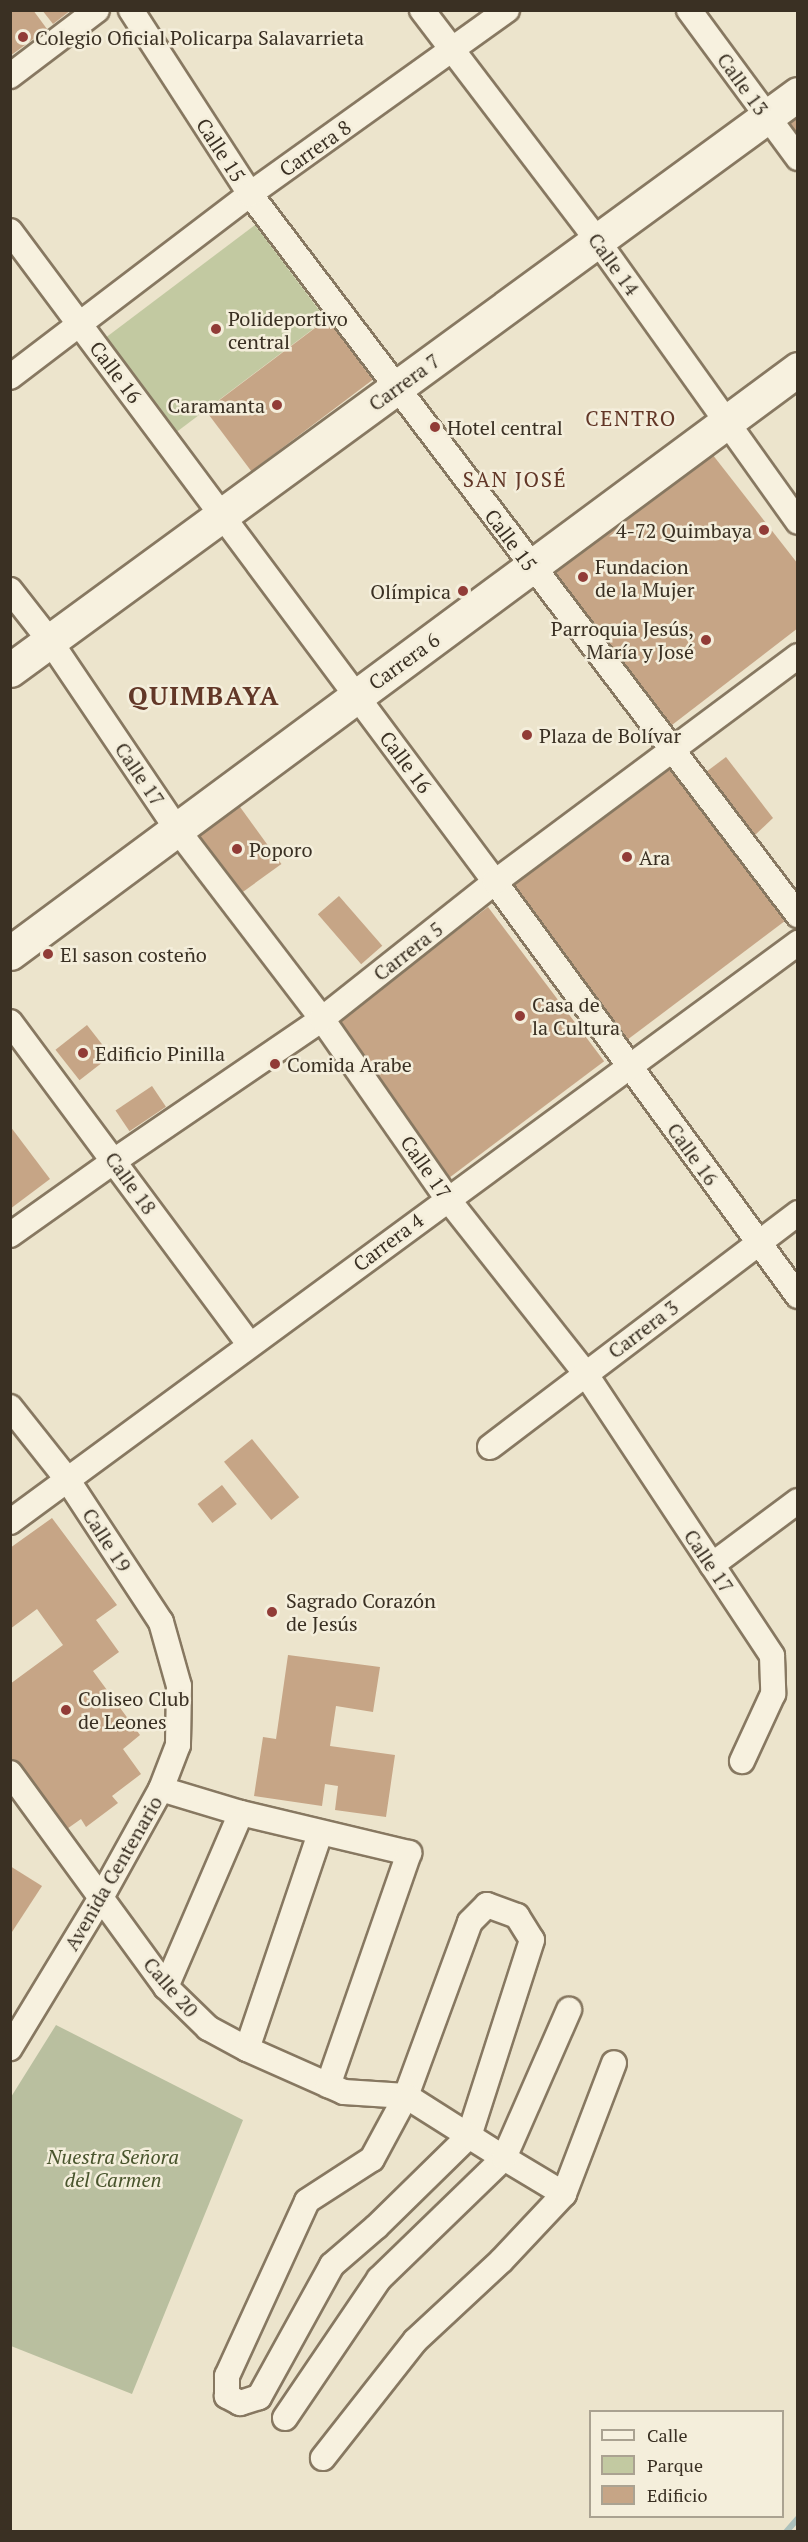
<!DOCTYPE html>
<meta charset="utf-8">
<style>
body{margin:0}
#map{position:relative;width:808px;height:2542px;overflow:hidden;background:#ece4cc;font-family:"PT Serif",serif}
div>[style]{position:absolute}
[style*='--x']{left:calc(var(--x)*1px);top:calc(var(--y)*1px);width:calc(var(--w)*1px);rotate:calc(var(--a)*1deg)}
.green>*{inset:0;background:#c2c9a1;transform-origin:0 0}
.cemetery>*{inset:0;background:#b9bf9f}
.stream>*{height:6px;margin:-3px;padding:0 3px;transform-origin:3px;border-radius:3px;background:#acc1bc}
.building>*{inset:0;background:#c6a586;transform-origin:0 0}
.roads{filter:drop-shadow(2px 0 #877861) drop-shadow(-2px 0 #877861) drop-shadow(0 2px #877861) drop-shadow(0 -2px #877861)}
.street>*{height:24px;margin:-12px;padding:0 12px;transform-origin:12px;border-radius:12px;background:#f7f1df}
.secondary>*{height:33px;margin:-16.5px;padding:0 16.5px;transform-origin:16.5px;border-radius:16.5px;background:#f7f1df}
.dots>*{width:16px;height:16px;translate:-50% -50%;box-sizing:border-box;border:3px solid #f4eedb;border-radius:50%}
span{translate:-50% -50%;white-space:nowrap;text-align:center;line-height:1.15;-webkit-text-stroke:5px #f4eedb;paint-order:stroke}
.poi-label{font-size:20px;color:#3a3023}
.left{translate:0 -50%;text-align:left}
.right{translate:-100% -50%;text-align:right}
.street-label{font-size:20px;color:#3a3023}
.park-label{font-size:20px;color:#48542c;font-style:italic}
.neighbourhood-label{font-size:21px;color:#623727;letter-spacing:1.5px}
.district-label{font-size:26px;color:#623727;font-weight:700;letter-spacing:1.5px}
.frame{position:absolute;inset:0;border:12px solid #3a3023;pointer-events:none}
.legend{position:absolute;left:589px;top:2410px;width:195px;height:108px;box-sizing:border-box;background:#f4eedb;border:2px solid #aaa291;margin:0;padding:8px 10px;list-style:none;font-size:18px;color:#3a3023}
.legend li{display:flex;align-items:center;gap:12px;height:30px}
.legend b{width:30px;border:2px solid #aaa291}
</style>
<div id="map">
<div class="green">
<div style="left:255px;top:225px;width:118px;height:188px;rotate:53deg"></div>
</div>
<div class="cemetery">
<div style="clip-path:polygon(56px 2025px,243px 2120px,132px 2394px,11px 2346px,11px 2097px)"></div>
</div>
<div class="stream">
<div style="--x:786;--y:2532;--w:18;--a:-49"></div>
</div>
<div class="building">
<div style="clip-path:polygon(10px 10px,33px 10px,47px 29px,10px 56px)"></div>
<div style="clip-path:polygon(42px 10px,71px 10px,53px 24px)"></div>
<div style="clip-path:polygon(798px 110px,798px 144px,781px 122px)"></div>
<div style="left:327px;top:319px;width:76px;height:152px;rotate:53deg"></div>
<div style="clip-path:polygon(709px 450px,798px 564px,798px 628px,672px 725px,552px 572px)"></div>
<div style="clip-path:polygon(726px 757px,773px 818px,754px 836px,702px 775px)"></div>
<div style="left:666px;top:764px;width:197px;height:196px;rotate:53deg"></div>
<div style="left:235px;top:800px;width:79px;height:55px;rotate:54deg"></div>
<div style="left:339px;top:896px;width:66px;height:28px;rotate:49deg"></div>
<div style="left:488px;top:907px;width:193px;height:196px;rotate:53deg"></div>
<div style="left:87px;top:1025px;width:39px;height:40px;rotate:52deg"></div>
<div style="left:152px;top:1086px;width:25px;height:44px;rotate:56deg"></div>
<div style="clip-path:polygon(10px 1126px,50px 1179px,10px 1209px)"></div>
<div style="left:252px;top:1439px;width:75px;height:36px;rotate:51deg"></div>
<div style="left:222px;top:1485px;width:24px;height:31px;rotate:52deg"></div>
<div style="clip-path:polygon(52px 1518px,117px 1605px,96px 1620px,119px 1652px,93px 1671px,140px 1735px,123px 1749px,141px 1774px,112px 1796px,118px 1803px,86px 1827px,81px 1819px,64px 1831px,10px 1758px,10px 1684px,63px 1645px,37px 1609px,10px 1629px,10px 1548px)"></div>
<div style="clip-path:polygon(288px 1655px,380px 1667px,373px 1712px,336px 1706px,330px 1746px,395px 1755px,386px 1817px,335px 1810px,338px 1786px,325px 1784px,322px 1806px,254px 1796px,263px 1737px,276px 1739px)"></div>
<div style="clip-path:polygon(10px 1866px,42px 1886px,10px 1935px)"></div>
</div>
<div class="roads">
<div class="street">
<div style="--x:131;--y:10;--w:219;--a:57.1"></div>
<div style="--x:250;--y:194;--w:906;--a:52.76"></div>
<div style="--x:422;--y:10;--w:289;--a:52.7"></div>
<div style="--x:597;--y:240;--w:346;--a:54.5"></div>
<div style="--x:689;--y:10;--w:184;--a:53.6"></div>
<div style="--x:10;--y:76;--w:109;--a:-37.2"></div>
<div style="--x:10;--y:231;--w:812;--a:53.31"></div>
<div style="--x:495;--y:882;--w:513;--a:53.8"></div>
<div style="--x:10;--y:377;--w:302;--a:-37.3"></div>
<div style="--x:250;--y:194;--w:316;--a:-35.6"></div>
<div style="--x:10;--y:590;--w:65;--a:51.9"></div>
<div style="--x:50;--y:641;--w:225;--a:56"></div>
<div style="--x:176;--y:828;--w:240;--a:52.6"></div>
<div style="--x:322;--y:1019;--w:218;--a:55.1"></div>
<div style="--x:447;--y:1198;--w:223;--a:51.7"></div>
<div style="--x:585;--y:1373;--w:339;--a:56.5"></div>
<div style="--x:772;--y:1656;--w:38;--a:88"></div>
<div style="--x:773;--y:1694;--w:74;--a:114.8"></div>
<div style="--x:10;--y:1022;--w:402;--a:53.4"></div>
<div style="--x:10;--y:1235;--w:128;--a:-35.4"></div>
<div style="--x:114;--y:1161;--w:252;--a:-34.3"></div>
<div style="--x:322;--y:1019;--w:221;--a:-38.4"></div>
<div style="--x:495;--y:882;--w:378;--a:-36.7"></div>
<div style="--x:10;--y:1407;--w:92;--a:51.6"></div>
<div style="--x:67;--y:1479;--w:171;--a:56.7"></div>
<div style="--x:161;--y:1622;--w:66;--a:74.3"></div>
<div style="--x:179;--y:1686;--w:59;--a:91"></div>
<div style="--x:178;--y:1745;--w:47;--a:111.1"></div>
<div style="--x:161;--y:1789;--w:122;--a:118.9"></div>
<div style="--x:102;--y:1896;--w:178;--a:121.2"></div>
<div style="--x:490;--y:1447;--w:387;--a:-37.2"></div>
<div style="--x:10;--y:1522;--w:978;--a:-36.31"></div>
<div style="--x:712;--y:1565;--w:107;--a:-36.7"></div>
<div style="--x:10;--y:1773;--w:265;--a:53.9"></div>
<div style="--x:166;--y:1987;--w:59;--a:44.3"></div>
<div style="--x:208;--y:2028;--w:44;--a:28.3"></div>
<div style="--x:247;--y:2049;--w:106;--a:23.9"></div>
<div style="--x:344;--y:2092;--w:62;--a:3.7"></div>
<div style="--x:406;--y:2096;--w:185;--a:-69.8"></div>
<div style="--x:470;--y:1922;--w:24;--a:-45"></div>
<div style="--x:487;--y:1905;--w:32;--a:20"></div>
<div style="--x:517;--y:1916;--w:28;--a:58"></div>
<div style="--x:532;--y:1940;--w:206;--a:107.8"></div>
<div style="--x:469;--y:2136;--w:130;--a:135.6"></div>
<div style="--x:376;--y:2227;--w:58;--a:139.2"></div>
<div style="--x:332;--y:2265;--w:151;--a:118.9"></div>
<div style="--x:259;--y:2397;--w:20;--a:162"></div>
<div style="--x:240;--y:2403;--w:15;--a:-152"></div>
<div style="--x:227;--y:2396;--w:20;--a:-90"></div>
<div style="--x:227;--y:2376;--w:192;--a:-65.4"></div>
<div style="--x:307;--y:2201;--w:77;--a:-32.9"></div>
<div style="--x:372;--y:2159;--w:72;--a:-61.6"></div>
<div style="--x:406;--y:2096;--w:75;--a:32.4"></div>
<div style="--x:469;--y:2136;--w:41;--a:32.2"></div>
<div style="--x:504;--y:2158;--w:70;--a:31"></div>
<div style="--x:564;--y:2194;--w:92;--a:133.2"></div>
<div style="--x:501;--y:2261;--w:117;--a:137.1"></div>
<div style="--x:415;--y:2341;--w:149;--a:128.2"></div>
<div style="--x:161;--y:1789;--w:84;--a:16.7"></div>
<div style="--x:241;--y:1813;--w:173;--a:13.4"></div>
<div style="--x:409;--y:1853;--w:246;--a:109.2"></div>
<div style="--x:166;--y:1987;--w:189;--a:-66.7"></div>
<div style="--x:247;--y:2049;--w:228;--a:-71.3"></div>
<div style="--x:564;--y:2194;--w:140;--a:-69.1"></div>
<div style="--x:285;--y:2418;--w:168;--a:-55.9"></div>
<div style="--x:379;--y:2279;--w:174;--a:-44.1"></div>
<div style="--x:504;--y:2158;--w:162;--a:-66.3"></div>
</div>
<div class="secondary">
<div style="--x:10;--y:670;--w:976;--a:-36.17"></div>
<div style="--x:10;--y:953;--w:981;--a:-36.54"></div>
</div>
</div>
<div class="dots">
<div style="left:23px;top:37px;background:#913c37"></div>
<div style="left:216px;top:329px;background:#913c37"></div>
<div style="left:277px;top:405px;background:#913c37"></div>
<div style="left:435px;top:427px;background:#913c37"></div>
<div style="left:764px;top:530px;background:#913c37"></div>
<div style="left:583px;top:577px;background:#913c37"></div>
<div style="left:463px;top:591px;background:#913c37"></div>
<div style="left:706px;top:640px;background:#913c37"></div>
<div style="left:527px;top:735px;background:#913c37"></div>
<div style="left:237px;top:849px;background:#913c37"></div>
<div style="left:627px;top:857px;background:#913c37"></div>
<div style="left:48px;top:954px;background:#913c37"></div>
<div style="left:520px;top:1016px;background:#913c37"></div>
<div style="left:83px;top:1053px;background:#913c37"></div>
<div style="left:275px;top:1064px;background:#913c37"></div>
<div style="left:272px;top:1612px;background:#913c37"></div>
<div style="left:66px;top:1710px;background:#913c37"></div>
</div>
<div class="poi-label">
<span class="left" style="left:35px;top:37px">Colegio Oficial Policarpa Salavarrieta</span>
<span class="left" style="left:228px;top:330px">Polideportivo<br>central</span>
<span class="right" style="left:265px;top:405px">Caramanta</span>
<span class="left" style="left:447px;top:427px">Hotel central</span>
<span class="right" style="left:752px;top:530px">4-72 Quimbaya</span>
<span class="left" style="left:595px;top:578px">Fundacion<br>de la Mujer</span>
<span class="right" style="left:451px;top:591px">Olímpica</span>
<span class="right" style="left:694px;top:640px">Parroquia Jesús,<br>María y José</span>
<span class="left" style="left:539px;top:735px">Plaza de Bolívar</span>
<span class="left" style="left:249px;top:849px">Poporo</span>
<span class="left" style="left:639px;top:857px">Ara</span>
<span class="left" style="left:60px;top:954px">El sason costeño</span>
<span class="left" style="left:532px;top:1016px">Casa de<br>la Cultura</span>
<span class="left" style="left:95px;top:1053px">Edificio Pinilla</span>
<span class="left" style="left:287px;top:1064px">Comida Arabe</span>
<span class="left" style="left:286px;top:1612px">Sagrado Corazón<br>de Jesús</span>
<span class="left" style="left:78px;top:1710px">Coliseo Club<br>de Leones</span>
</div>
<div class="street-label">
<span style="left:743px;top:84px;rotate:54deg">Calle 13</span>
<span style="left:315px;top:148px;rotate:-35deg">Carrera 8</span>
<span style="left:221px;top:150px;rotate:57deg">Calle 15</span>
<span style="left:614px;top:264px;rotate:54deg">Calle 14</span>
<span style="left:116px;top:372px;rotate:53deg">Calle 16</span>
<span style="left:404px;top:382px;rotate:-36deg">Carrera 7</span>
<span style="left:511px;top:540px;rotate:53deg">Calle 15</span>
<span style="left:404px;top:661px;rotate:-36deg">Carrera 6</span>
<span style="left:406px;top:762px;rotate:53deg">Calle 16</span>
<span style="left:140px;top:774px;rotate:56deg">Calle 17</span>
<span style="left:408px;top:951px;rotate:-38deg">Carrera 5</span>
<span style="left:693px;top:1154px;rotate:54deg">Calle 16</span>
<span style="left:426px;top:1167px;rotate:55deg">Calle 17</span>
<span style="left:131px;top:1183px;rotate:54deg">Calle 18</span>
<span style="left:388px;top:1242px;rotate:-37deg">Carrera 4</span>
<span style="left:643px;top:1329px;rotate:-37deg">Carrera 3</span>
<span style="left:107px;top:1540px;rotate:57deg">Calle 19</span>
<span style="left:709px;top:1561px;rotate:56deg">Calle 17</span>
<span style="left:113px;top:1873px;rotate:-60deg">Avenida Centenario</span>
<span style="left:171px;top:1987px;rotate:49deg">Calle 20</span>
</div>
<div class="park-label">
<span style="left:113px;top:2168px">Nuestra Señora<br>del Carmen</span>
</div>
<div class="neighbourhood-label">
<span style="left:631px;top:418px">CENTRO</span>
<span style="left:515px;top:479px">SAN JOSÉ</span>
</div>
<div class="district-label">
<span style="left:204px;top:696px">QUIMBAYA</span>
</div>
<div class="frame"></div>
<ul class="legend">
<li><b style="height:8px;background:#f7f1df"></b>Calle</li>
<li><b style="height:16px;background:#c2c9a1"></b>Parque</li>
<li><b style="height:16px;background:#c6a586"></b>Edificio</li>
</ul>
</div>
